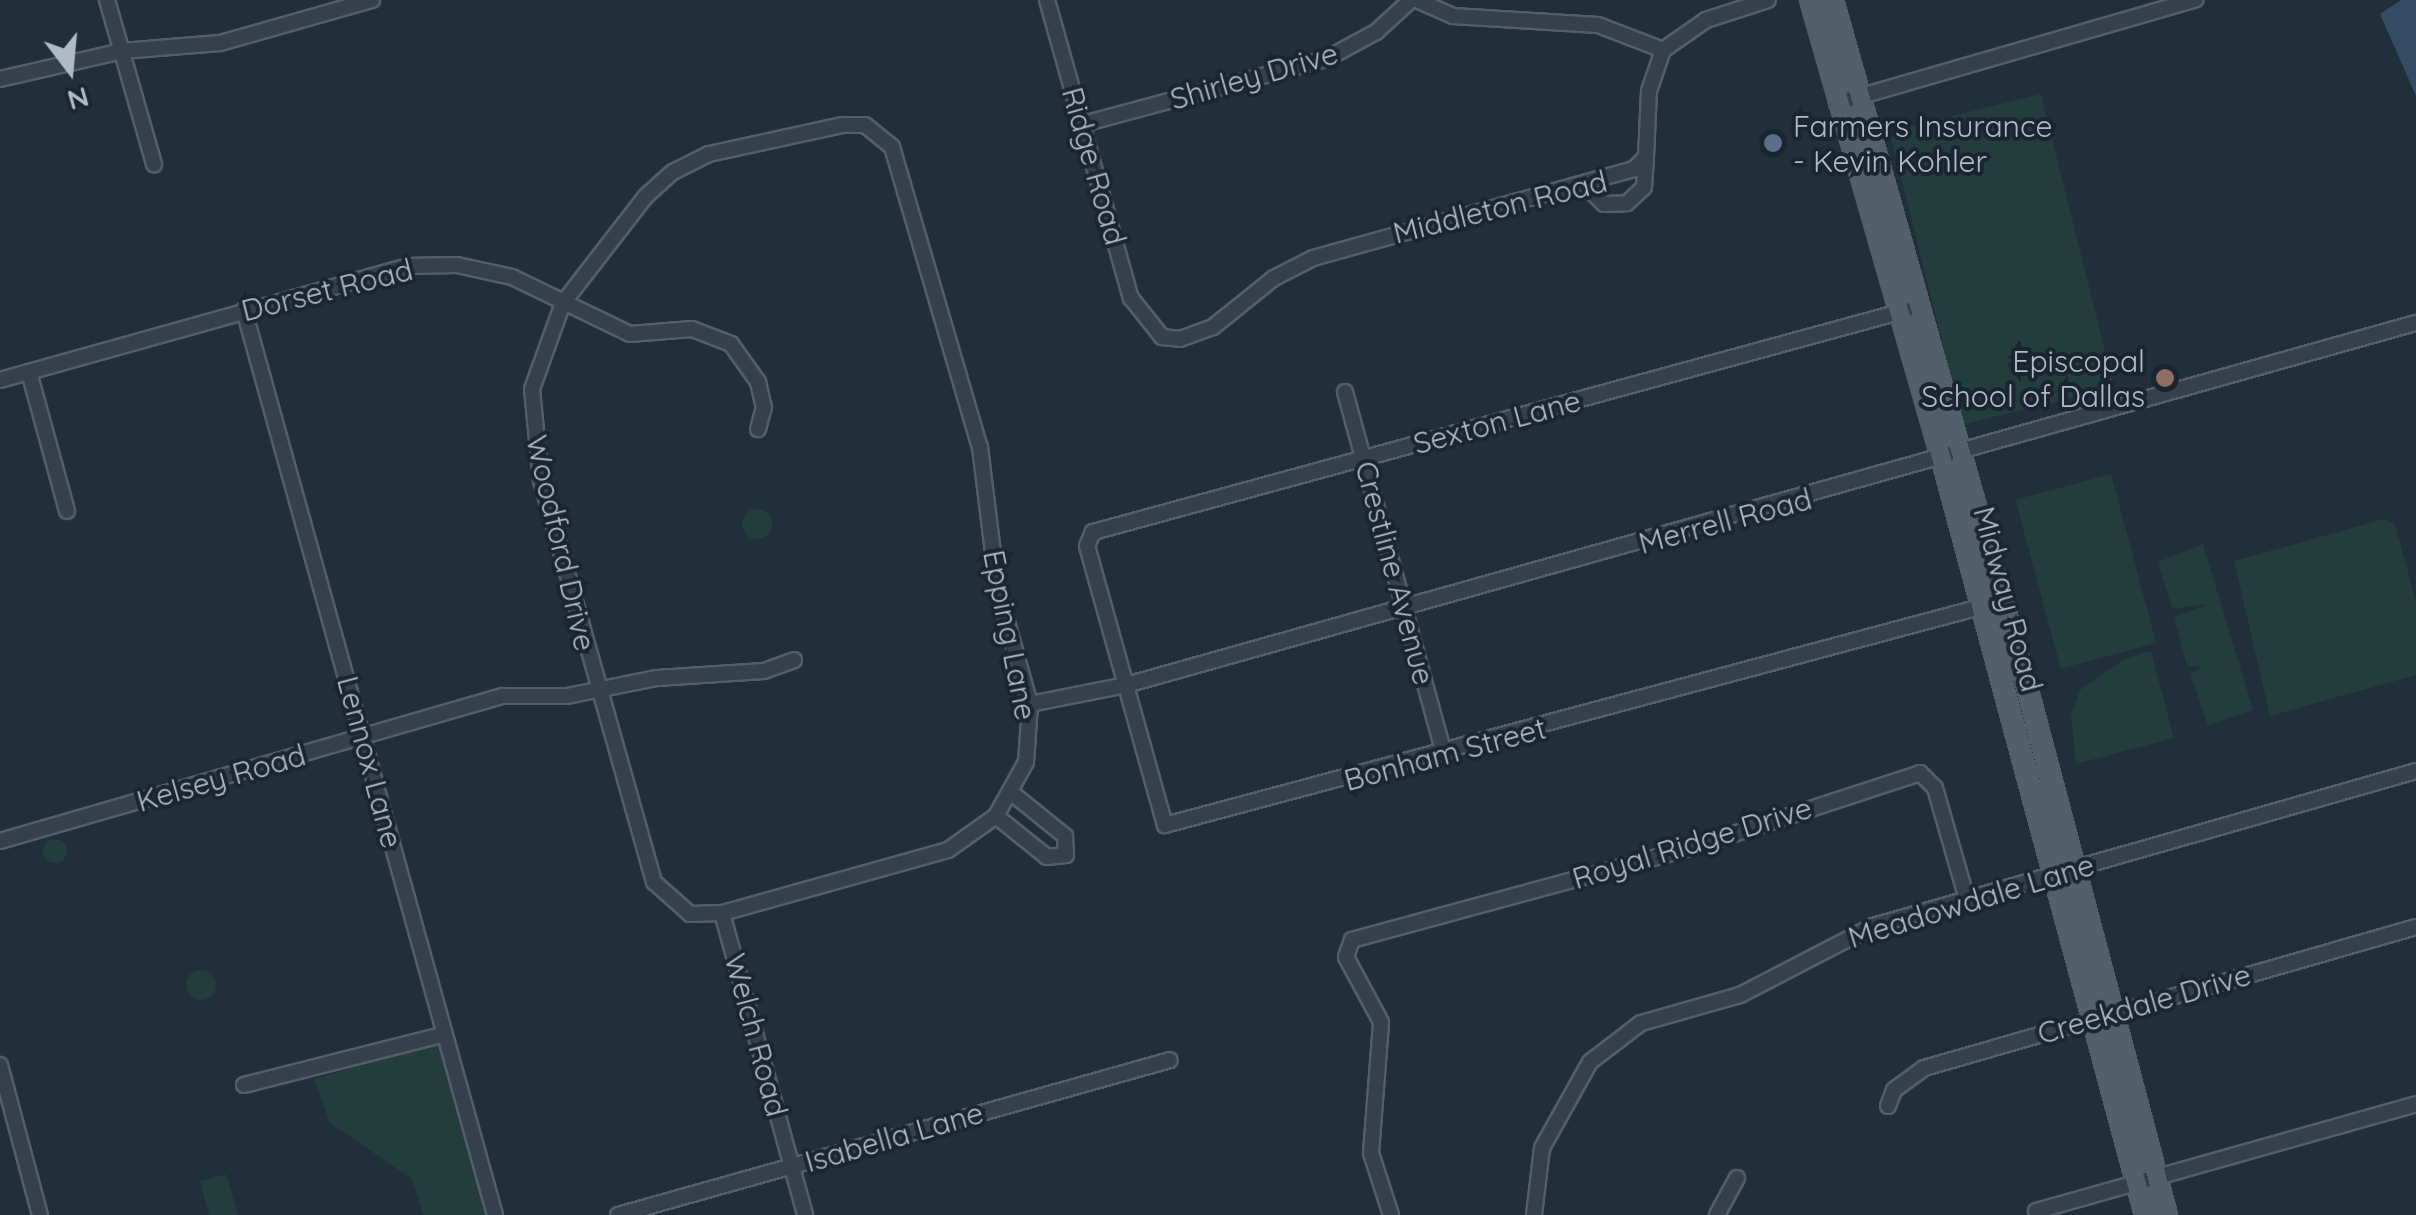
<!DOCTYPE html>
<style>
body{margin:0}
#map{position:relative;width:2416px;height:1215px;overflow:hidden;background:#212f3b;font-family:Quicksand,sans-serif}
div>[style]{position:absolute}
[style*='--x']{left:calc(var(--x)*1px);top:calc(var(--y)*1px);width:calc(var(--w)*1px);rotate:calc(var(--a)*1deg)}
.green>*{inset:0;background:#233c3c;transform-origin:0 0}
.round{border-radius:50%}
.water>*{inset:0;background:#334c64}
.roads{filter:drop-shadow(2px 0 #535e69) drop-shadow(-2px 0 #535e69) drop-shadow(0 2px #535e69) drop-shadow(0 -2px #535e69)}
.minor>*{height:14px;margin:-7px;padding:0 7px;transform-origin:7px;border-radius:7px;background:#35404c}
.major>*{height:18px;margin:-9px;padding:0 9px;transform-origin:9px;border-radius:9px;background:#52606c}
.dots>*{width:28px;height:28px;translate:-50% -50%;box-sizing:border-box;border:5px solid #1a2530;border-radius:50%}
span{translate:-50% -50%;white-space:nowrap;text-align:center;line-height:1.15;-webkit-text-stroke:8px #1a2530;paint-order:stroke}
.street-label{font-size:30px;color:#b0bbc8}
.poi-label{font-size:30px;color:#b0bbc8}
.left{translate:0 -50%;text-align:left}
.right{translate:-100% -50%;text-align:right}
.north{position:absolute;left:20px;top:20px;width:100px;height:100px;-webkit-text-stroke:8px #1a2530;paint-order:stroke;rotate:164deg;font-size:28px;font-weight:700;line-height:40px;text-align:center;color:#b0bbc8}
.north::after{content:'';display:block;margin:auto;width:35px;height:45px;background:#b0bbc8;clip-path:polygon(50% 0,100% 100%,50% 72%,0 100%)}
</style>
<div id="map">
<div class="green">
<div style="left:2041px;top:94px;width:302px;height:156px;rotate:76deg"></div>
<div style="left:2111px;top:474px;width:175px;height:99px;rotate:75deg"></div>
<div class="round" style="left:742px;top:509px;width:30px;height:30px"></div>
<div style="clip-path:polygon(2384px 519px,2395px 524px,2416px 602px,2416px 675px,2270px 716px,2234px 561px)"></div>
<div style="clip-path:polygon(2203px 544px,2253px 710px,2208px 725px,2190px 674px,2203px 666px,2187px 666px,2174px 618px,2207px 604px,2172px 609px,2158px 562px)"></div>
<div style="clip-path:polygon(2151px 651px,2174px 738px,2076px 764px,2071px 715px,2080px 690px,2124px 659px)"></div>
<div class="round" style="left:43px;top:839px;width:24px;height:24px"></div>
<div class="round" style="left:186px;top:970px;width:30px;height:30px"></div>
<div style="clip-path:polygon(438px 1043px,485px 1215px,423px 1215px,412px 1179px,330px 1123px,314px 1079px)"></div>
<div style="clip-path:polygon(226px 1174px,238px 1215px,209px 1215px,200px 1181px)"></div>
</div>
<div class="water">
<div style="clip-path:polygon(2401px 0,2416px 0,2416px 120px,2416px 96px,2380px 14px)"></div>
</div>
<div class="roads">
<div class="minor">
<div style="--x:107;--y:0;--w:171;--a:74"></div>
<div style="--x:1047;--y:0;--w:310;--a:74.3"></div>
<div style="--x:1131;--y:298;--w:50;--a:51.5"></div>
<div style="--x:1162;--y:337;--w:18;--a:6"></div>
<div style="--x:1180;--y:339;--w:35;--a:-20"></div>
<div style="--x:1213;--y:327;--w:78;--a:-38.8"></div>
<div style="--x:1274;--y:278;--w:44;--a:-27.1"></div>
<div style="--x:1313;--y:258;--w:333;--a:-15.5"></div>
<div style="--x:1634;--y:169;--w:17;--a:-45"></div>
<div style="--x:1646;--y:157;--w:66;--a:-87.4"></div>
<div style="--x:1649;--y:91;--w:43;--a:-71.1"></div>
<div style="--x:1663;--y:50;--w:52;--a:-34.9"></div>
<div style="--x:1706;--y:20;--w:65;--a:-17.9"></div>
<div style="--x:1417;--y:0;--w:39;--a:24"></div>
<div style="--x:1453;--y:16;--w:145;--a:3.6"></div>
<div style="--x:1598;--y:25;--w:70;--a:21"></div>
<div style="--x:0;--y:79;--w:125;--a:-12.9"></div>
<div style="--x:122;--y:51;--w:98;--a:-4.7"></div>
<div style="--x:220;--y:43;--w:158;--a:-15.8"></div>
<div style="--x:1837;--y:103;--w:373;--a:-16.1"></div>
<div style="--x:1083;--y:124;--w:252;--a:-15"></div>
<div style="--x:1326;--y:59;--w:57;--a:-28.4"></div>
<div style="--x:1376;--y:32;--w:47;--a:-42.4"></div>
<div style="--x:842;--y:125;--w:23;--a:0"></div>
<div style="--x:865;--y:125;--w:35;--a:39"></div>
<div style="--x:892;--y:147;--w:313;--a:73.7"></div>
<div style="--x:980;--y:447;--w:140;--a:83"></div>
<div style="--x:997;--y:586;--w:123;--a:74.4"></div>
<div style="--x:1030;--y:704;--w:58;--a:93.9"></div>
<div style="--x:1026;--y:762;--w:62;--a:119.1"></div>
<div style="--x:996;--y:816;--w:59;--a:144.7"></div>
<div style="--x:948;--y:850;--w:235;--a:164.4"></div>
<div style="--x:722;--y:913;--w:32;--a:178"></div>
<div style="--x:690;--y:914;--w:48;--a:-138.4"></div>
<div style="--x:654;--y:882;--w:417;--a:-105.7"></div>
<div style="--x:541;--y:481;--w:92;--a:-95.6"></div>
<div style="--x:532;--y:389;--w:91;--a:-70.2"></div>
<div style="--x:563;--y:303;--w:135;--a:-52.2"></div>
<div style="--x:646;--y:196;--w:36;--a:-42"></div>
<div style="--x:673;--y:172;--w:40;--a:-26.6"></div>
<div style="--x:709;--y:154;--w:136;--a:-12.3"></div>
<div style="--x:1585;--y:185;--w:27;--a:45"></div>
<div style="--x:1604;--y:204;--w:23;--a:-2"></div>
<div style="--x:1627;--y:203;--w:23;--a:-43"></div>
<div style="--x:1644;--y:187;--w:30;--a:-86"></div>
<div style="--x:244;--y:310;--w:939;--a:74.5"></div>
<div style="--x:1907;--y:310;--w:844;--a:164.74"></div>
<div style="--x:1093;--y:532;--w:15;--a:113"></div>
<div style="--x:1087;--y:546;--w:290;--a:74.4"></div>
<div style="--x:1165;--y:825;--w:867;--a:-14.97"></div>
<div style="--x:29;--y:372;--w:144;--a:74.7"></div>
<div style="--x:0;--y:380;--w:424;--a:-15.6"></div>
<div style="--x:408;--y:266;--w:49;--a:-1.2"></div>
<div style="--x:457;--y:265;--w:56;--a:12.3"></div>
<div style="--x:512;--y:277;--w:131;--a:25.8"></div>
<div style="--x:630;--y:334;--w:62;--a:-4.6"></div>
<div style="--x:692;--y:329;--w:42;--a:21"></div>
<div style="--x:731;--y:344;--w:47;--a:54.6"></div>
<div style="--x:758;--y:382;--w:26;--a:77"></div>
<div style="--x:764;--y:407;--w:23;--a:105"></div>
<div style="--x:1345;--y:392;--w:375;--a:74.7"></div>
<div style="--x:1030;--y:704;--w:98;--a:-11.2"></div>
<div style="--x:1126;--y:685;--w:1340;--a:-15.68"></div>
<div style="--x:996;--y:816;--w:65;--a:38.8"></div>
<div style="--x:1047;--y:857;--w:19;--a:-6"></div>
<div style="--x:1066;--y:855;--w:19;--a:-93"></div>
<div style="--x:1065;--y:836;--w:67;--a:-141.1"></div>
<div style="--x:0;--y:841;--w:523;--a:-16.11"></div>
<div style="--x:502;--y:696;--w:65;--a:0"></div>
<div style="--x:567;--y:696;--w:92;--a:-11.3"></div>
<div style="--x:657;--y:678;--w:107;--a:-3.7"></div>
<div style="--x:764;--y:671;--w:32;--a:-20"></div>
<div style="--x:722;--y:913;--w:313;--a:74.6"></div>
<div style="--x:0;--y:1065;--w:155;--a:75.1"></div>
<div style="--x:244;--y:1085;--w:207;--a:-14.2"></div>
<div style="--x:1888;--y:1106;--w:17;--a:-69"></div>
<div style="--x:1894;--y:1090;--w:37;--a:-36"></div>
<div style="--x:1924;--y:1068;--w:512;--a:-15.99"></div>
<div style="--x:2036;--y:1211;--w:395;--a:-15.7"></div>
<div style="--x:618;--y:1215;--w:573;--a:-15.68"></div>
<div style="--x:1391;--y:1215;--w:65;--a:-107.9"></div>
<div style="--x:1371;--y:1153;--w:131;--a:-85.6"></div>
<div style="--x:1381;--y:1022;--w:74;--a:-118.3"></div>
<div style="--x:1346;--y:957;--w:18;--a:-71"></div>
<div style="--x:1352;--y:940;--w:354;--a:-15.2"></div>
<div style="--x:1694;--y:847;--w:238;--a:-18.1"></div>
<div style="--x:1920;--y:773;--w:21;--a:45"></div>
<div style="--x:1935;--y:788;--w:112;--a:74"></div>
<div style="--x:1534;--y:1215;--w:67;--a:-83.2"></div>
<div style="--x:1542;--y:1148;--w:98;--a:-60.8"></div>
<div style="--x:1590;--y:1062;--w:64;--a:-37.4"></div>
<div style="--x:1641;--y:1023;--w:103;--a:-15.8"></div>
<div style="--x:1740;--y:995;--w:150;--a:-27.4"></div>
<div style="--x:1873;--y:926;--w:565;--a:-15.93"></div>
<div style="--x:1717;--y:1215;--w:42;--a:-61.6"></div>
</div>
<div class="major">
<div style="--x:1810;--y:0;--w:479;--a:74"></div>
<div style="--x:1942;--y:460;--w:782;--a:74.95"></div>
<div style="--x:1833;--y:0;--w:721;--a:74.23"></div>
<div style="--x:2029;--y:694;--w:539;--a:75.16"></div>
</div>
</div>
<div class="dots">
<div style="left:1773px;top:143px;background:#5c6f8a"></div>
<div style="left:2165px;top:378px;background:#8d6e63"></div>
</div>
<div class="street-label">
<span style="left:1254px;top:76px;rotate:-16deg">Shirley Drive</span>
<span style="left:1094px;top:166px;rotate:74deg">Ridge Road</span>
<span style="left:1500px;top:207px;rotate:-14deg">Middleton Road</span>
<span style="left:327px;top:290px;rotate:-14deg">Dorset Road</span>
<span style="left:1497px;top:422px;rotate:-15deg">Sexton Lane</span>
<span style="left:1725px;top:521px;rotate:-15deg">Merrell Road</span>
<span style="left:561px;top:543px;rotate:77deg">Woodford Drive</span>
<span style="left:1395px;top:573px;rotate:75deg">Crestline Avenue</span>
<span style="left:2008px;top:599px;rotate:75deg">Midway Road</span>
<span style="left:1010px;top:635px;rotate:79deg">Epping Lane</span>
<span style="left:1445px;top:754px;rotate:-15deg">Bonham Street</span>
<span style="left:370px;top:762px;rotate:75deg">Lennox Lane</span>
<span style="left:221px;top:778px;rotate:-16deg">Kelsey Road</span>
<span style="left:1692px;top:843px;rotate:-17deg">Royal Ridge Drive</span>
<span style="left:1971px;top:901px;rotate:-17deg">Meadowdale Lane</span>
<span style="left:2144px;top:1004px;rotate:-16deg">Creekdale Drive</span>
<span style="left:756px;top:1035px;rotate:75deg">Welch Road</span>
<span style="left:894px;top:1137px;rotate:-16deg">Isabella Lane</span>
</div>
<div class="poi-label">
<span class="left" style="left:1793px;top:143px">Farmers Insurance<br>- Kevin Kohler</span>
<span class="right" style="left:2145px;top:378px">Episcopal<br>School of Dallas</span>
</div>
<div class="north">N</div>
</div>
